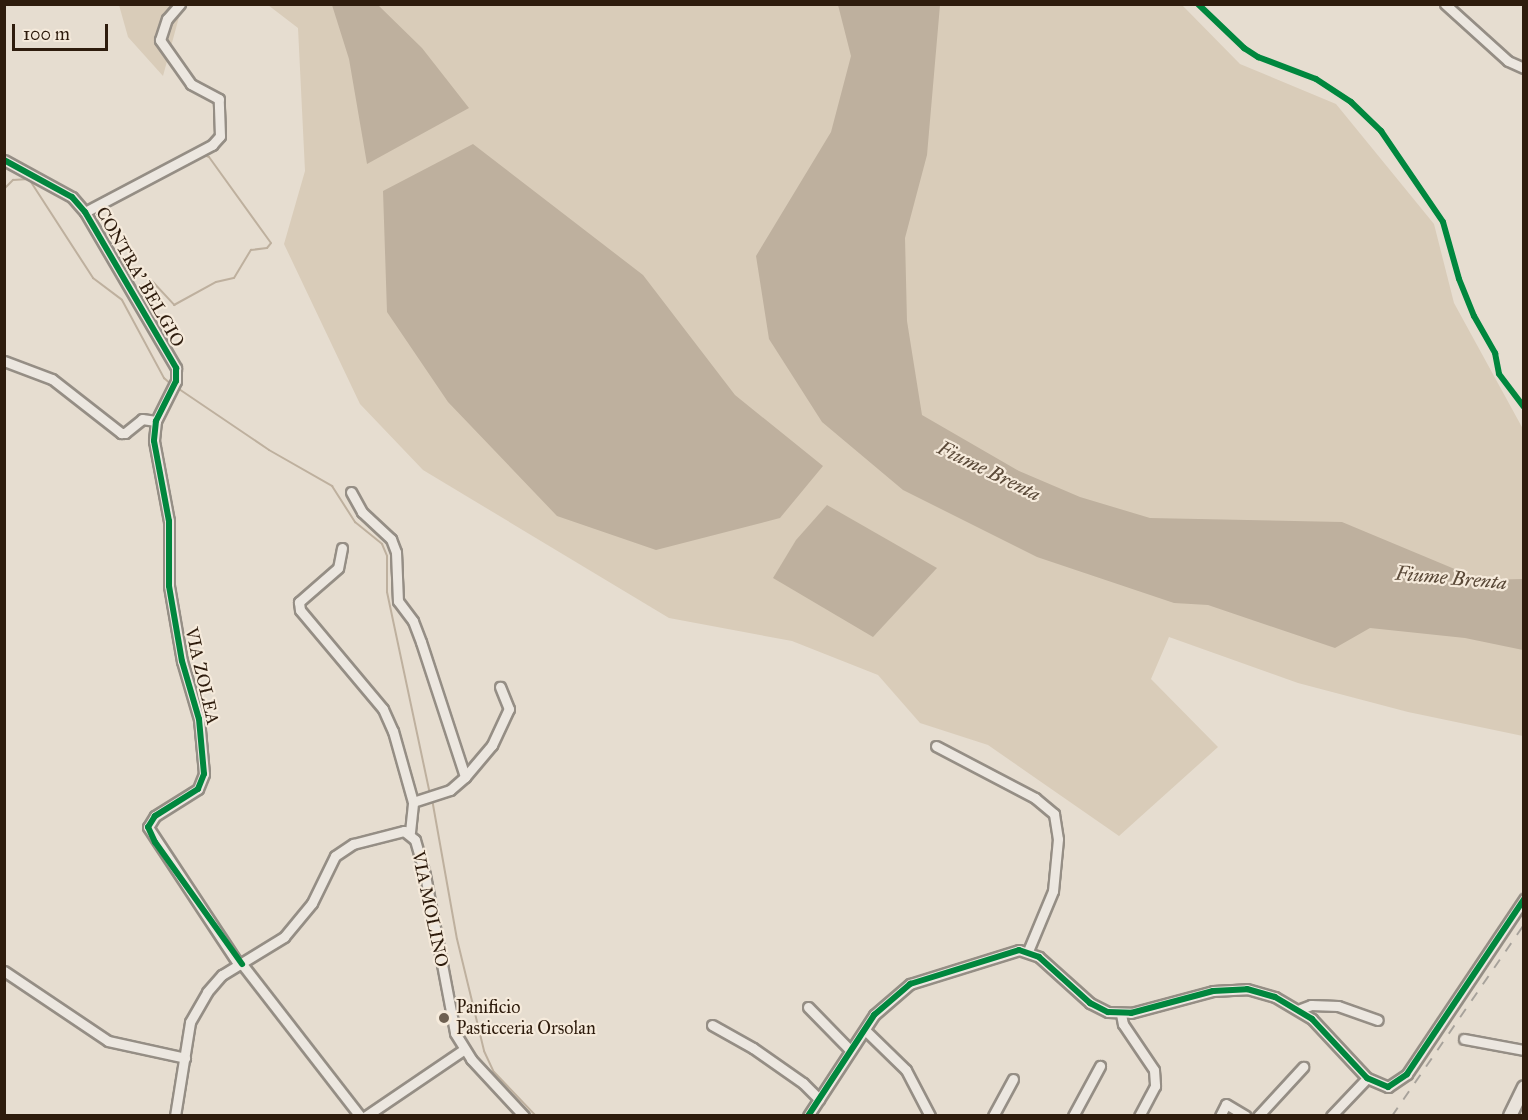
<!DOCTYPE html>
<style>
body{margin:0}
#map{position:relative;width:1528px;height:1120px;overflow:hidden;background:#e6ddd0;font-family:"IM FELL Great Primer",serif}
div>[style]{position:absolute}
[style*='--x']{left:calc(var(--x)*1px);top:calc(var(--y)*1px);width:calc(var(--w)*1px);rotate:calc(var(--a)*1deg)}
.green>*{inset:0;background:#d9ccb9}
.water>*{inset:0;background:#beb09e}
.stream>*{height:2px;margin:-1px;padding:0 1px;transform-origin:1px;border-radius:1px;background:#beb09e}
.roads{filter:drop-shadow(2px 0 #958e85) drop-shadow(-2px 0 #958e85) drop-shadow(0 2px #958e85) drop-shadow(0 -2px #958e85)}
.minor>*{height:9px;margin:-4.5px;padding:0 4.5px;transform-origin:4.5px;border-radius:4.5px;background:#ece7e0}
.major>*{height:12px;margin:-6px;padding:0 6px;transform-origin:6px;border-radius:6px;background:#e9e3db}
.rail>*{height:2px;margin-top:-1px;transform-origin:0;background:repeating-linear-gradient(90deg,#a7a29b 0 10px,transparent 0 20px)}
.cycleway>*{height:6px;margin:-3px;padding:0 3px;transform-origin:3px;border-radius:3px;background:#00873e}
.dots>*{width:16px;height:16px;translate:-50% -50%;box-sizing:border-box;border:3px solid #f5eadb;border-radius:50%}
span{translate:-50% -50%;white-space:nowrap;text-align:center;line-height:1.15;-webkit-text-stroke:4.5px #f5eadb;paint-order:stroke}
.street-label{font-size:18px;color:#2e1c0d}
.poi-label{font-size:18px;color:#2e1c0d}
.left{translate:0 -50%;text-align:left}
.water-label{font-size:20px;color:#5a4938;font-style:italic}
.frame{position:absolute;inset:0;border:6px solid #2e1c0d;pointer-events:none}
.scale{position:absolute;left:12px;top:24px;width:96px;height:27px;box-sizing:border-box;border:3px solid #2e1c0d;border-top:0;padding-left:8px;font-size:18px;line-height:21px;white-space:nowrap;color:#2e1c0d;-webkit-text-stroke:4px #f5eadb;paint-order:stroke}
</style>
<div id="map">
<div class="green">
<div style="clip-path:polygon(119px 5px,188px 5px,182px 6px,163px 76px,128px 37px)"></div>
<div style="clip-path:polygon(268px 5px,1182px 5px,1240px 64px,1336px 104px,1434px 224px,1454px 303px,1523px 429px,1523px 736px,1408px 712px,1298px 683px,1169px 637px,1151px 679px,1218px 747px,1119px 836px,988px 745px,920px 723px,878px 675px,792px 641px,669px 618px,423px 470px,360px 404px,284px 244px,305px 171px,298px 28px)"></div>
</div>
<div class="water">
<div style="clip-path:polygon(332px 5px,378px 5px,422px 48px,469px 108px,367px 164px,349px 59px)"></div>
<div style="clip-path:polygon(838px 5px,940px 5px,927px 155px,905px 238px,907px 321px,922px 415px,1019px 471px,1080px 497px,1150px 518px,1342px 522px,1481px 580px,1523px 579px,1523px 650px,1465px 638px,1370px 628px,1335px 648px,1208px 605px,1174px 603px,1037px 557px,903px 490px,822px 422px,769px 339px,756px 256px,831px 132px,851px 56px)"></div>
<div style="clip-path:polygon(473px 144px,643px 275px,735px 395px,823px 466px,780px 518px,656px 550px,557px 516px,448px 402px,387px 312px,383px 191px)"></div>
<div style="clip-path:polygon(827px 505px,937px 568px,873px 637px,773px 578px,796px 540px)"></div>
</div>
<div class="stream">
<div style="--x:4;--y:189;--w:13;--a:-45"></div>
<div style="--x:13;--y:180;--w:16;--a:-4"></div>
<div style="--x:29;--y:179;--w:118;--a:57.1"></div>
<div style="--x:93;--y:278;--w:36;--a:37"></div>
<div style="--x:122;--y:300;--w:89;--a:61.7"></div>
<div style="--x:164;--y:378;--w:9;--a:41"></div>
<div style="--x:135;--y:288;--w:18;--a:-22"></div>
<div style="--x:152;--y:281;--w:33;--a:47"></div>
<div style="--x:174;--y:305;--w:48;--a:-28.7"></div>
<div style="--x:216;--y:282;--w:18;--a:-13"></div>
<div style="--x:234;--y:278;--w:33;--a:-59"></div>
<div style="--x:251;--y:250;--w:16;--a:-7"></div>
<div style="--x:267;--y:248;--w:6;--a:-51"></div>
<div style="--x:271;--y:243;--w:106;--a:-125.8"></div>
<div style="--x:209;--y:157;--w:5;--a:-158"></div>
<div style="--x:176;--y:387;--w:112;--a:34.1"></div>
<div style="--x:269;--y:450;--w:73;--a:29.7"></div>
<div style="--x:332;--y:486;--w:43;--a:57.4"></div>
<div style="--x:355;--y:522;--w:35;--a:39"></div>
<div style="--x:382;--y:544;--w:13;--a:67"></div>
<div style="--x:387;--y:556;--w:36;--a:90"></div>
<div style="--x:387;--y:592;--w:207;--a:78"></div>
<div style="--x:432;--y:799;--w:142;--a:79.9"></div>
<div style="--x:457;--y:939;--w:115;--a:76.4"></div>
<div style="--x:484;--y:1051;--w:23;--a:65"></div>
<div style="--x:494;--y:1072;--w:61;--a:46.3"></div>
</div>
<div class="roads">
<div class="minor">
<div style="--x:1445;--y:4;--w:85;--a:42.1"></div>
<div style="--x:1508;--y:61;--w:17;--a:24"></div>
<div style="--x:4;--y:160;--w:77;--a:28.6"></div>
<div style="--x:72;--y:197;--w:20;--a:49"></div>
<div style="--x:85;--y:212;--w:181;--a:59.7"></div>
<div style="--x:176;--y:368;--w:13;--a:90"></div>
<div style="--x:176;--y:381;--w:45;--a:116.6"></div>
<div style="--x:156;--y:421;--w:20;--a:96"></div>
<div style="--x:154;--y:441;--w:81;--a:79.4"></div>
<div style="--x:169;--y:521;--w:65;--a:90"></div>
<div style="--x:169;--y:586;--w:76;--a:80.2"></div>
<div style="--x:182;--y:661;--w:60;--a:73.7"></div>
<div style="--x:199;--y:719;--w:55;--a:84.8"></div>
<div style="--x:204;--y:774;--w:16;--a:112"></div>
<div style="--x:198;--y:789;--w:51;--a:147.9"></div>
<div style="--x:155;--y:816;--w:13;--a:122"></div>
<div style="--x:148;--y:827;--w:165;--a:56.6"></div>
<div style="--x:85;--y:212;--w:144;--a:-27.8"></div>
<div style="--x:212;--y:145;--w:12;--a:-48"></div>
<div style="--x:220;--y:136;--w:37;--a:-92"></div>
<div style="--x:219;--y:99;--w:32;--a:-152"></div>
<div style="--x:191;--y:84;--w:54;--a:-125.2"></div>
<div style="--x:160;--y:40;--w:22;--a:-72"></div>
<div style="--x:167;--y:19;--w:20;--a:-49"></div>
<div style="--x:4;--y:361;--w:51;--a:20.6"></div>
<div style="--x:52;--y:379;--w:88;--a:38"></div>
<div style="--x:121;--y:433;--w:4;--a:0"></div>
<div style="--x:125;--y:433;--w:22;--a:-39"></div>
<div style="--x:142;--y:419;--w:14;--a:8"></div>
<div style="--x:351;--y:492;--w:23;--a:61"></div>
<div style="--x:362;--y:512;--w:40;--a:43"></div>
<div style="--x:391;--y:539;--w:14;--a:69"></div>
<div style="--x:396;--y:552;--w:49;--a:87.7"></div>
<div style="--x:398;--y:601;--w:25;--a:53"></div>
<div style="--x:413;--y:621;--w:22;--a:69"></div>
<div style="--x:421;--y:642;--w:142;--a:71.9"></div>
<div style="--x:465;--y:777;--w:20;--a:139"></div>
<div style="--x:450;--y:790;--w:39;--a:162"></div>
<div style="--x:342;--y:548;--w:20;--a:101"></div>
<div style="--x:338;--y:568;--w:52;--a:138.9"></div>
<div style="--x:299;--y:602;--w:8;--a:83"></div>
<div style="--x:300;--y:610;--w:129;--a:50"></div>
<div style="--x:383;--y:709;--w:24;--a:66"></div>
<div style="--x:393;--y:731;--w:74;--a:74.3"></div>
<div style="--x:936;--y:746;--w:112;--a:27.7"></div>
<div style="--x:1035;--y:798;--w:25;--a:40"></div>
<div style="--x:1054;--y:814;--w:25;--a:81"></div>
<div style="--x:1058;--y:839;--w:52;--a:95.5"></div>
<div style="--x:1053;--y:891;--w:65;--a:112.6"></div>
<div style="--x:465;--y:777;--w:42;--a:-49.8"></div>
<div style="--x:492;--y:745;--w:40;--a:-65"></div>
<div style="--x:509;--y:709;--w:24;--a:-112"></div>
<div style="--x:410;--y:832;--w:30;--a:-84"></div>
<div style="--x:242;--y:964;--w:192;--a:52.2"></div>
<div style="--x:4;--y:971;--w:125;--a:33.9"></div>
<div style="--x:108;--y:1041;--w:79;--a:12.4"></div>
<div style="--x:808;--y:1007;--w:60;--a:45.7"></div>
<div style="--x:1298;--y:1010;--w:14;--a:-21"></div>
<div style="--x:1311;--y:1005;--w:27;--a:2"></div>
<div style="--x:1338;--y:1006;--w:42;--a:19.3"></div>
<div style="--x:1121;--y:1014;--w:10;--a:79"></div>
<div style="--x:1123;--y:1024;--w:55;--a:56"></div>
<div style="--x:1154;--y:1070;--w:16;--a:86"></div>
<div style="--x:1155;--y:1086;--w:34;--a:118"></div>
<div style="--x:712;--y:1025;--w:47;--a:29.3"></div>
<div style="--x:753;--y:1048;--w:61;--a:35"></div>
<div style="--x:803;--y:1083;--w:23;--a:45"></div>
<div style="--x:865;--y:1030;--w:57;--a:44.3"></div>
<div style="--x:906;--y:1070;--w:52;--a:62.4"></div>
<div style="--x:1464;--y:1039;--w:61;--a:10.4"></div>
<div style="--x:175;--y:1116;--w:95;--a:-80.9"></div>
<div style="--x:190;--y:1022;--w:34;--a:-60"></div>
<div style="--x:207;--y:992;--w:23;--a:-49"></div>
<div style="--x:222;--y:975;--w:73;--a:-31.5"></div>
<div style="--x:284;--y:937;--w:44;--a:-50.5"></div>
<div style="--x:312;--y:903;--w:52;--a:-63.9"></div>
<div style="--x:335;--y:856;--w:22;--a:-34"></div>
<div style="--x:353;--y:844;--w:53;--a:-14.3"></div>
<div style="--x:404;--y:831;--w:14;--a:39"></div>
<div style="--x:415;--y:840;--w:36;--a:74"></div>
<div style="--x:425;--y:875;--w:161;--a:79.2"></div>
<div style="--x:455;--y:1033;--w:31;--a:58"></div>
<div style="--x:471;--y:1059;--w:78;--a:47.1"></div>
<div style="--x:366;--y:1116;--w:117;--a:-34.2"></div>
<div style="--x:808;--y:1116;--w:121;--a:-56.8"></div>
<div style="--x:874;--y:1015;--w:48;--a:-40.7"></div>
<div style="--x:910;--y:984;--w:114;--a:-17.3"></div>
<div style="--x:1019;--y:950;--w:21;--a:19"></div>
<div style="--x:1039;--y:957;--w:69;--a:42"></div>
<div style="--x:1090;--y:1003;--w:20;--a:27"></div>
<div style="--x:1108;--y:1012;--w:23;--a:2"></div>
<div style="--x:1131;--y:1013;--w:85;--a:-15"></div>
<div style="--x:1213;--y:991;--w:34;--a:-3"></div>
<div style="--x:1247;--y:989;--w:29;--a:16"></div>
<div style="--x:1275;--y:997;--w:43;--a:30.7"></div>
<div style="--x:1312;--y:1019;--w:81;--a:47"></div>
<div style="--x:1367;--y:1078;--w:23;--a:23"></div>
<div style="--x:1388;--y:1087;--w:23;--a:-34"></div>
<div style="--x:1407;--y:1074;--w:211;--a:-56.2"></div>
<div style="--x:993;--y:1116;--w:42;--a:-61.6"></div>
<div style="--x:1073;--y:1116;--w:57;--a:-61.6"></div>
<div style="--x:1220;--y:1116;--w:13;--a:-63"></div>
<div style="--x:1226;--y:1104;--w:23;--a:31"></div>
<div style="--x:1258;--y:1116;--w:67;--a:-47.4"></div>
<div style="--x:1331;--y:1116;--w:52;--a:-46.5"></div>
</div>
<div class="major">
<div style="--x:1510;--y:1116;--w:32;--a:-64"></div>
</div>
</div>
<div class="rail">
<div style="--x:1392;--y:1116;--w:232;--a:-55.4"></div>
</div>
<div class="cycleway">
<div style="--x:1198;--y:4;--w:64;--a:43.7"></div>
<div style="--x:1244;--y:48;--w:17;--a:33"></div>
<div style="--x:1258;--y:57;--w:62;--a:20.8"></div>
<div style="--x:1316;--y:79;--w:42;--a:33.3"></div>
<div style="--x:1351;--y:102;--w:42;--a:44"></div>
<div style="--x:1381;--y:131;--w:110;--a:55.7"></div>
<div style="--x:1443;--y:222;--w:59;--a:74.3"></div>
<div style="--x:1459;--y:279;--w:40;--a:68"></div>
<div style="--x:1474;--y:316;--w:43;--a:60.4"></div>
<div style="--x:1495;--y:353;--w:21;--a:79"></div>
<div style="--x:1499;--y:374;--w:41;--a:52.9"></div>
<div style="--x:4;--y:160;--w:77;--a:28.6"></div>
<div style="--x:72;--y:197;--w:20;--a:49"></div>
<div style="--x:85;--y:212;--w:181;--a:59.7"></div>
<div style="--x:176;--y:368;--w:13;--a:90"></div>
<div style="--x:176;--y:381;--w:45;--a:116.6"></div>
<div style="--x:156;--y:421;--w:20;--a:96"></div>
<div style="--x:154;--y:441;--w:81;--a:79.4"></div>
<div style="--x:169;--y:521;--w:65;--a:90"></div>
<div style="--x:169;--y:586;--w:76;--a:80.2"></div>
<div style="--x:182;--y:661;--w:60;--a:73.7"></div>
<div style="--x:199;--y:719;--w:55;--a:84.8"></div>
<div style="--x:204;--y:774;--w:16;--a:112"></div>
<div style="--x:198;--y:789;--w:51;--a:147.9"></div>
<div style="--x:155;--y:816;--w:13;--a:122"></div>
<div style="--x:148;--y:827;--w:17;--a:65"></div>
<div style="--x:155;--y:842;--w:150;--a:54.5"></div>
<div style="--x:808;--y:1116;--w:121;--a:-56.8"></div>
<div style="--x:874;--y:1015;--w:48;--a:-40.7"></div>
<div style="--x:910;--y:984;--w:114;--a:-17.3"></div>
<div style="--x:1019;--y:950;--w:21;--a:19"></div>
<div style="--x:1039;--y:957;--w:69;--a:42"></div>
<div style="--x:1090;--y:1003;--w:20;--a:27"></div>
<div style="--x:1108;--y:1012;--w:23;--a:2"></div>
<div style="--x:1131;--y:1013;--w:85;--a:-15"></div>
<div style="--x:1213;--y:991;--w:34;--a:-3"></div>
<div style="--x:1247;--y:989;--w:29;--a:16"></div>
<div style="--x:1275;--y:997;--w:43;--a:30.7"></div>
<div style="--x:1312;--y:1019;--w:81;--a:47"></div>
<div style="--x:1367;--y:1078;--w:23;--a:23"></div>
<div style="--x:1388;--y:1087;--w:23;--a:-34"></div>
<div style="--x:1407;--y:1074;--w:211;--a:-56.2"></div>
</div>
<div class="dots">
<div style="left:444px;top:1018px;background:#6e6051"></div>
</div>
<div class="street-label">
<span style="left:140px;top:277px;rotate:60deg">CONTRA' BELGIO</span>
<span style="left:202px;top:676px;rotate:77deg">VIA ZOLEA</span>
<span style="left:430px;top:909px;rotate:78deg">VIA MOLINO</span>
</div>
<div class="poi-label">
<span class="left" style="left:456px;top:1018px">Panificio<br>Pasticceria Orsolan</span>
</div>
<div class="water-label">
<span style="left:989px;top:471px;rotate:26deg">Fiume Brenta</span>
<span style="left:1451px;top:578px;rotate:5deg">Fiume Brenta</span>
</div>
<div class="frame"></div>
<div class="scale">100 m</div>
</div>
